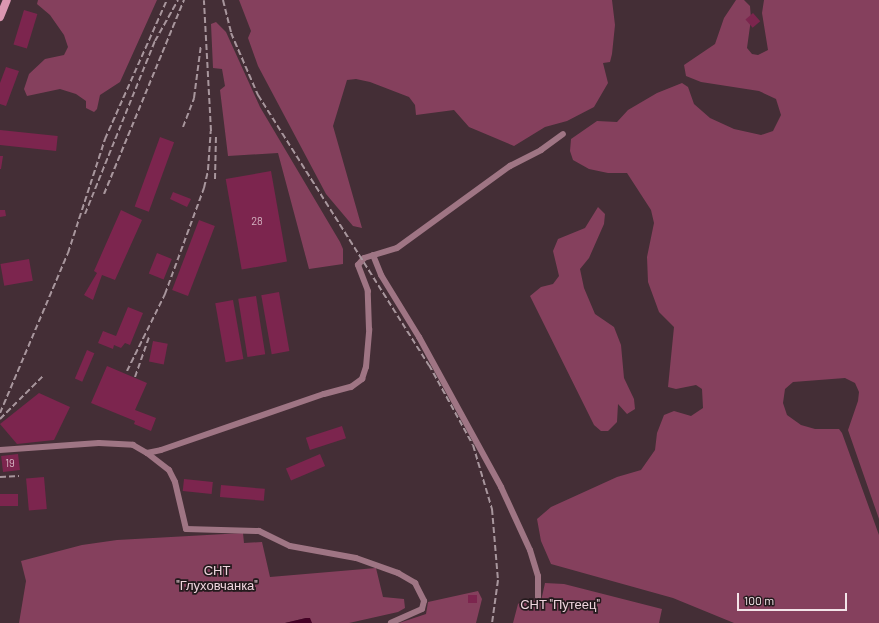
<!DOCTYPE html>
<meta charset="utf-8">
<style>
body{margin:0}
#map{position:relative;width:879px;height:623px;overflow:hidden;background:#442e36;font-family:Barlow,sans-serif}
div>[style]{position:absolute}
[style*='--x']{left:calc(var(--x)*1px);top:calc(var(--y)*1px);width:calc(var(--w)*1px);rotate:calc(var(--a)*1deg)}
.green>*{inset:0;background:#85405d}
.water>*{inset:0;background:#450226}
.building>*{inset:0;background:#7c254e;transform-origin:0 0}
.street>*{height:6px;margin:-3px;padding:0 3px;transform-origin:3px;border-radius:3px;background:#9f7584}
.secondary>*{height:8px;margin:-4px;padding:0 4px;transform-origin:4px;border-radius:4px;background:#db97b1}
.rail>*{height:2px;margin-top:-1px;transform-origin:0;background:repeating-linear-gradient(90deg,#a8969d 0 6px,transparent 0 9px)}
span{translate:-50% -50%;white-space:nowrap;text-align:center;line-height:1.15;-webkit-text-stroke:3.5px #241a1d;paint-order:stroke}
.number-label{font-size:11px;color:#d5b4c2}
.number-label span{-webkit-text-stroke-width:0}
.park-label{font-size:13px;color:#efd5de}
.scale{position:absolute;left:737px;top:593px;width:110px;height:18px;box-sizing:border-box;border:2px solid #f3e4e9;border-top:0;padding-left:5px;font-size:12px;line-height:14px;white-space:nowrap;color:#f3e4e9;-webkit-text-stroke:3px #241a1d;paint-order:stroke}
</style>
<div id="map">
<div class="green">
<div style="clip-path:polygon(38px 0,157px 0,120px 82px,100px 95px,97px 109px,94px 112px,86px 108px,86px 101px,76px 94px,60px 89px,27px 96px,24px 89px,29px 74px,45px 59px,64px 55px,68px 47px,64px 35px,50px 15px,37px 4px)"></div>
<div style="clip-path:polygon(239px 0,612px 0,615px 25px,612px 54px,610px 62px,603px 63px,608px 83px,594px 107px,567px 121px,545px 127px,514px 146px,469px 127px,454px 110px,416px 115px,415px 105px,409px 97px,370px 82px,356px 79px,347px 80px,333px 126px,362px 228px,353px 226px,326px 194px,258px 66px,248px 38px,251px 31px)"></div>
<div style="clip-path:polygon(736px 0,744px 0,750px 6px,751px 19px,747px 48px,752px 54px,758px 55px,768px 50px,762px 13px,764px 0,879px 0,879px 519px,848px 430px,858px 401px,859px 392px,855px 383px,845px 378px,793px 382px,785px 389px,783px 403px,787px 415px,801px 425px,815px 429px,839px 429px,842px 433px,879px 535px,879px 623px,734px 623px,673px 598px,551px 564px,541px 541px,537px 519px,551px 507px,617px 477px,641px 470px,655px 450px,657px 433px,664px 415px,674px 411px,691px 416px,703px 408px,702px 389px,696px 385px,676px 389px,668px 387px,674px 327px,659px 312px,648px 282px,647px 257px,654px 223px,651px 210px,627px 173px,608px 173px,589px 169px,573px 160px,570px 151px,571px 139px,597px 121px,617px 122px,628px 110px,657px 93px,682px 83px,688px 87px,694px 104px,710px 118px,734px 129px,761px 135px,773px 131px,781px 115px,776px 99px,759px 91px,701px 82px,686px 76px,684px 65px,715px 44px,724px 18px)"></div>
<div style="clip-path:polygon(216px 22px,226px 32px,260px 107px,340px 242px,343px 249px,343px 264px,309px 269px,278px 153px,228px 156px,220px 90px,225px 86px,222px 69px,213px 68px,211px 24px)"></div>
<div style="clip-path:polygon(598px 207px,605px 214px,604px 224px,589px 258px,580px 269px,584px 288px,595px 314px,614px 327px,621px 345px,624px 378px,634px 399px,635px 409px,627px 414px,618px 404px,617px 422px,608px 431px,601px 431px,594px 425px,530px 296px,541px 287px,553px 284px,559px 276px,553px 251px,558px 239px,585px 228px)"></div>
<div style="clip-path:polygon(243px 533px,244px 543px,262px 542px,270px 577px,376px 568px,383px 597px,404px 599px,405px 608px,398px 612px,349px 623px,312px 623px,306px 618px,285px 623px,19px 623px,26px 581px,21px 561px,82px 545px,117px 540px)"></div>
<div style="clip-path:polygon(545px 583px,564px 584px,662px 609px,659px 623px,513px 623px,518px 604px,524px 600px,541px 601px)"></div>
<div style="clip-path:polygon(478px 591px,482px 599px,476px 623px,399px 623px,426px 614px,428px 602px)"></div>
</div>
<div class="water">
<div style="clip-path:polygon(306px 618px,310px 618px,312px 623px,285px 623px)"></div>
</div>
<div class="building">
<div style="left:24px;top:10px;width:14px;height:36px;rotate:17deg"></div>
<div style="left:753px;top:13px;width:11px;height:10px;rotate:49deg"></div>
<div style="clip-path:polygon(6px 67px,19px 71px,6px 106px,0 104px,0 83px)"></div>
<div style="left:0;top:130px;width:58px;height:15px;rotate:6deg"></div>
<div style="left:160px;top:137px;width:15px;height:74px;rotate:20deg"></div>
<div style="clip-path:polygon(0 156px,3px 156px,1px 169px,0 169px)"></div>
<div style="left:271px;top:171px;width:92px;height:46px;rotate:80deg"></div>
<div style="clip-path:polygon(173px 192px,191px 199px,187px 207px,170px 199px)"></div>
<div style="clip-path:polygon(0 210px,5px 210px,6px 216px,0 217px)"></div>
<div style="clip-path:polygon(121px 210px,142px 220px,115px 280px,102px 275px,93px 300px,84px 295px,97px 273px,94px 271px)"></div>
<div style="left:199px;top:220px;width:17px;height:75px;rotate:21deg"></div>
<div style="left:157px;top:253px;width:16px;height:22px;rotate:22deg"></div>
<div style="left:29px;top:259px;width:22px;height:29px;rotate:80deg"></div>
<div style="left:279px;top:292px;width:60px;height:18px;rotate:80deg"></div>
<div style="left:256px;top:296px;width:59px;height:18px;rotate:81deg"></div>
<div style="left:233px;top:300px;width:60px;height:18px;rotate:80deg"></div>
<div style="clip-path:polygon(128px 307px,143px 313px,130px 345px,125px 343px,121px 348px,114px 345px,113px 349px,98px 343px,103px 331px,116px 336px)"></div>
<div style="left:153px;top:341px;width:15px;height:21px;rotate:11deg"></div>
<div style="left:87px;top:350px;width:8px;height:31px;rotate:23deg"></div>
<div style="clip-path:polygon(107px 366px,147px 383px,135px 410px,156px 418px,151px 431px,134px 424px,135px 421px,91px 403px)"></div>
<div style="clip-path:polygon(39px 393px,70px 407px,54px 440px,17px 444px,0 424px)"></div>
<div style="left:342px;top:426px;width:13px;height:38px;rotate:72deg"></div>
<div style="left:18px;top:454px;width:16px;height:17px;rotate:83deg"></div>
<div style="left:320px;top:454px;width:13px;height:37px;rotate:67deg"></div>
<div style="left:44px;top:477px;width:32px;height:18px;rotate:85deg"></div>
<div style="left:184px;top:479px;width:29px;height:12px;rotate:6deg"></div>
<div style="left:221px;top:485px;width:44px;height:12px;rotate:5deg"></div>
<div style="left:18px;top:494px;width:12px;height:18px;rotate:90deg"></div>
<div style="left:468px;top:595px;width:9px;height:8px"></div>
</div>
<div class="street">
<div style="--x:373;--y:255;--w:22;--a:68"></div>
<div style="--x:381;--y:275;--w:73;--a:58.5"></div>
<div style="--x:419;--y:337;--w:171;--a:61.3"></div>
<div style="--x:501;--y:487;--w:69;--a:65.3"></div>
<div style="--x:530;--y:550;--w:27;--a:73"></div>
<div style="--x:538;--y:576;--w:21;--a:90"></div>
<div style="--x:0;--y:450;--w:99;--a:-4"></div>
<div style="--x:99;--y:443;--w:34;--a:3"></div>
<div style="--x:133;--y:445;--w:16;--a:30"></div>
<div style="--x:147;--y:453;--w:14;--a:-12"></div>
<div style="--x:161;--y:450;--w:172;--a:-19"></div>
<div style="--x:324;--y:394;--w:28;--a:-15"></div>
<div style="--x:351;--y:387;--w:14;--a:-36"></div>
<div style="--x:362;--y:379;--w:13;--a:-72"></div>
<div style="--x:366;--y:367;--w:38;--a:-85"></div>
<div style="--x:369;--y:329;--w:38;--a:-92"></div>
<div style="--x:368;--y:291;--w:28;--a:-111"></div>
<div style="--x:358;--y:265;--w:9;--a:-49"></div>
<div style="--x:364;--y:258;--w:34;--a:-17"></div>
<div style="--x:397;--y:248;--w:140;--a:-36"></div>
<div style="--x:510;--y:166;--w:35;--a:-27"></div>
<div style="--x:541;--y:150;--w:27;--a:-36"></div>
<div style="--x:147;--y:453;--w:28;--a:38"></div>
<div style="--x:169;--y:470;--w:13;--a:63"></div>
<div style="--x:175;--y:482;--w:48;--a:76.8"></div>
<div style="--x:186;--y:529;--w:73;--a:1.6"></div>
<div style="--x:259;--y:531;--w:34;--a:26"></div>
<div style="--x:290;--y:546;--w:67;--a:10.3"></div>
<div style="--x:356;--y:558;--w:45;--a:19.7"></div>
<div style="--x:398;--y:573;--w:20;--a:30"></div>
<div style="--x:415;--y:583;--w:20;--a:63"></div>
<div style="--x:424;--y:601;--w:8;--a:104"></div>
<div style="--x:422;--y:609;--w:34;--a:156"></div>
</div>
<div class="secondary">
<div style="--x:0;--y:17;--w:18;--a:-68"></div>
</div>
<div class="rail">
<div style="--x:223;--y:0;--w:34;--a:76"></div>
<div style="--x:231;--y:33;--w:68;--a:66.5"></div>
<div style="--x:258;--y:95;--w:320;--a:57.7"></div>
<div style="--x:429;--y:365;--w:91;--a:61.2"></div>
<div style="--x:473;--y:445;--w:67;--a:73.5"></div>
<div style="--x:492;--y:509;--w:71;--a:85.2"></div>
<div style="--x:498;--y:580;--w:43;--a:97.9"></div>
<div style="--x:183;--y:127;--w:31;--a:-69"></div>
<div style="--x:194;--y:98;--w:53;--a:-82.5"></div>
<div style="--x:215;--y:179;--w:45;--a:-88.7"></div>
<div style="--x:104;--y:194;--w:210;--a:-67.6"></div>
<div style="--x:85;--y:214;--w:187;--a:-68"></div>
<div style="--x:155;--y:41;--w:47;--a:-60.7"></div>
<div style="--x:127;--y:371;--w:86;--a:-63.7"></div>
<div style="--x:165;--y:294;--w:113;--a:-69.8"></div>
<div style="--x:204;--y:188;--w:18;--a:-77"></div>
<div style="--x:208;--y:170;--w:39;--a:-86"></div>
<div style="--x:211;--y:131;--w:131;--a:-93.1"></div>
<div style="--x:135;--y:377;--w:42;--a:-70.7"></div>
<div style="--x:0;--y:413;--w:174;--a:-67"></div>
<div style="--x:68;--y:253;--w:120;--a:-72"></div>
<div style="--x:105;--y:139;--w:152;--a:-66"></div>
<div style="--x:0;--y:419;--w:61;--a:-45"></div>
<div style="--x:0;--y:477;--w:19;--a:-3"></div>
</div>
<div class="number-label">
<span style="left:257px;top:221px">28</span>
<span style="left:10px;top:463px">19</span>
</div>
<div class="park-label">
<span style="left:217px;top:578px">СНТ<br>"Глуховчанка"</span>
<span style="left:560px;top:604px">СНТ "Путеец"</span>
</div>
<div class="scale">100 m</div>
</div>
